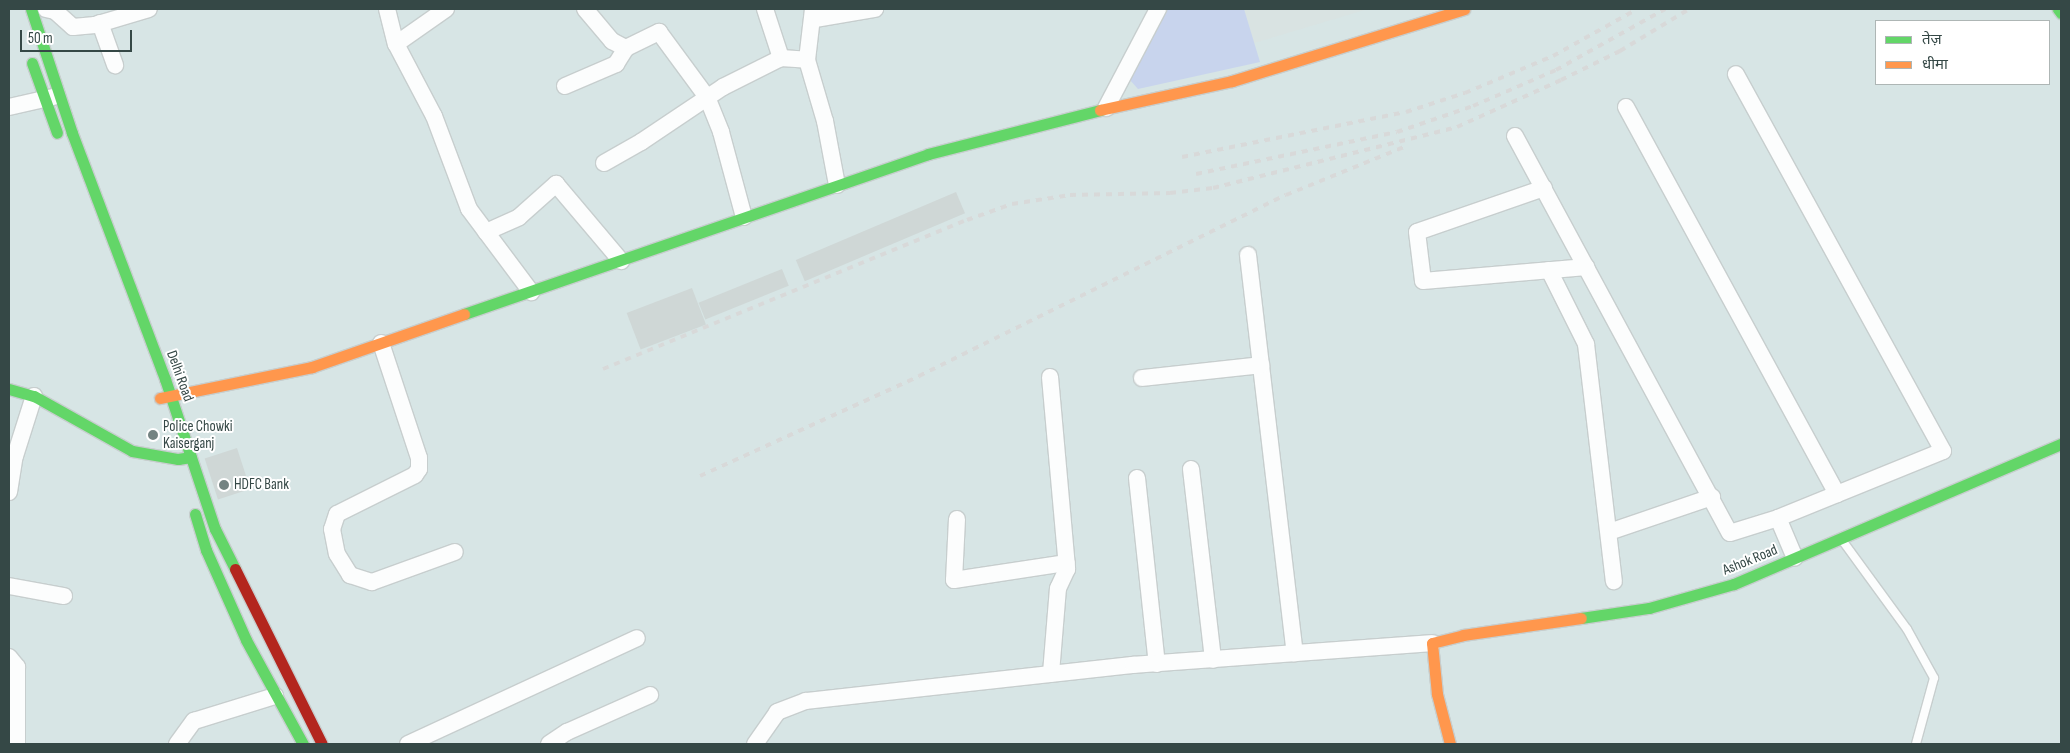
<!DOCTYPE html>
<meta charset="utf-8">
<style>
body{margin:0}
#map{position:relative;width:2070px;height:753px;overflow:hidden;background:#eaf0f0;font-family:"Sofia Sans Condensed","Noto Sans Devanagari",sans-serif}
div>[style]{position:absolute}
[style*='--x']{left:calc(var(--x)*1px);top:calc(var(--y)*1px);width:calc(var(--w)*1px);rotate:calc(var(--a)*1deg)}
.residential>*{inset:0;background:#d7e5e5}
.industrial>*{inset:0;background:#d9e3e2}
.green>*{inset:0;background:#c8d4ed}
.building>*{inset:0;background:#cfd7d6;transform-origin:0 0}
.roads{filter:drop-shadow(1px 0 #c7cece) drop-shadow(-1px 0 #c7cece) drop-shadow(0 1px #c7cece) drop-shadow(0 -1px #c7cece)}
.lane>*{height:8px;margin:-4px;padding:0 4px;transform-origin:4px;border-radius:4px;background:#fcfdfd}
.street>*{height:16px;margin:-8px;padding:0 8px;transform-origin:8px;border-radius:8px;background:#fcfdfd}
.fast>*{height:11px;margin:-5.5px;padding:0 5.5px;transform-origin:5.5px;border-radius:5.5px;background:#63d668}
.slow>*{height:11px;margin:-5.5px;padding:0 5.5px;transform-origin:5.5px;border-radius:5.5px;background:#ff974d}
.jam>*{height:11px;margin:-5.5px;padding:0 5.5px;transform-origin:5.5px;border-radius:5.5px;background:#b3261e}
.rail>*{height:4px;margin-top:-2px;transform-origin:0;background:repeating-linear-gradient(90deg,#d8d9d9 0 6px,transparent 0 12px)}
.dots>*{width:14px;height:14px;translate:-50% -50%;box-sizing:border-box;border:2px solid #fff;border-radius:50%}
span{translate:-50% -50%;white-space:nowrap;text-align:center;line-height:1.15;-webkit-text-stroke:4px #fff;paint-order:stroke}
.street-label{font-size:15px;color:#354846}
.poi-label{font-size:15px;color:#354846}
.left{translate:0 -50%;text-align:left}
.frame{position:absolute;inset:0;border:10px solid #354846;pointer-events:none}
.legend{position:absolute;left:1875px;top:20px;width:175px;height:65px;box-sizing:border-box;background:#fff;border:1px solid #aeb6b5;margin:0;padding:6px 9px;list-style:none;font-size:15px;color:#354846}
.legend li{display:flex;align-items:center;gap:10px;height:25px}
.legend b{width:25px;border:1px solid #aeb6b5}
.scale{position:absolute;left:20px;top:30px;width:112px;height:22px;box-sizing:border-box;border:2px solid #354846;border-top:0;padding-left:6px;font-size:15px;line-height:18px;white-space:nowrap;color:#354846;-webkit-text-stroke:4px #fff;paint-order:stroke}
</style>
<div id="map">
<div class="residential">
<div style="clip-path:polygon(evenodd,9px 9px,2061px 9px,2061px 744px,9px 744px,9px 9px,1876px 21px,2049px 21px,2049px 84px,1876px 84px,1876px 21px)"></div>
</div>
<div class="industrial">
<div style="clip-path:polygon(1244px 9px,1368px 9px,1254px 43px)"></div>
</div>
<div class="green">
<div style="clip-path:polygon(1167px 9px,1244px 9px,1260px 62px,1138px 89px,1130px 80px)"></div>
</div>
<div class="building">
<div style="left:956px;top:192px;width:23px;height:174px;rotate:67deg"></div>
<div style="left:782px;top:269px;width:18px;height:90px;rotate:68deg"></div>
<div style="left:692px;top:288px;width:39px;height:70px;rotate:69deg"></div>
<div style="left:237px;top:448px;width:43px;height:34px;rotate:72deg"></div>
</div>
<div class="roads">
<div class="lane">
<div style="--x:1842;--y:540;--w:110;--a:53.9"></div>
<div style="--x:1907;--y:629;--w:56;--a:61.1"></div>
<div style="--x:1934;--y:678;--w:68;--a:105.3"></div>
</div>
<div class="street">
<div style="--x:46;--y:9;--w:9;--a:13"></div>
<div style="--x:55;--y:11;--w:24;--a:42"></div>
<div style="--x:73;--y:27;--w:22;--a:-5"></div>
<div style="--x:95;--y:25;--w:56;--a:-16.5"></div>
<div style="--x:387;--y:9;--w:36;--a:76"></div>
<div style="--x:396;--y:44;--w:81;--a:62.2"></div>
<div style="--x:434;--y:116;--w:99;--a:69.4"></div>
<div style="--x:469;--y:209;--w:104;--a:53.2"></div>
<div style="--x:585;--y:9;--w:42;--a:49.8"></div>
<div style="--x:612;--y:41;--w:16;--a:27"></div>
<div style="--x:765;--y:9;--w:52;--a:71.9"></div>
<div style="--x:815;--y:19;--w:61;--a:-9.5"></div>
<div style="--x:100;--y:23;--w:45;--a:70.3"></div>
<div style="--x:396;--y:44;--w:61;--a:-35"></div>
<div style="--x:807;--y:60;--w:51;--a:-83.3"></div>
<div style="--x:565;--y:86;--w:56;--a:-23.3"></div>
<div style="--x:616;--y:64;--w:19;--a:-58"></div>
<div style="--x:626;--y:48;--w:37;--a:-26"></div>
<div style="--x:659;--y:32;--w:81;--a:53.6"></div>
<div style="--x:707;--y:97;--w:38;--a:68"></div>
<div style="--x:721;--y:132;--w:88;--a:74.9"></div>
<div style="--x:9;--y:107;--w:45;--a:-12.8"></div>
<div style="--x:1626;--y:107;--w:441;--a:61.4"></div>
<div style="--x:1106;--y:108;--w:112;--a:-62.3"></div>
<div style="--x:1515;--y:136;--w:451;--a:61.6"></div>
<div style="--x:1730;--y:533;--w:50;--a:-17.4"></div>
<div style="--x:1778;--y:518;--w:178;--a:-22.1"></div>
<div style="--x:1943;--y:451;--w:430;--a:-118.8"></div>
<div style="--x:604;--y:163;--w:43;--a:-29.6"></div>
<div style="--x:641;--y:142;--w:99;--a:-33.9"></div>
<div style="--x:723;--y:87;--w:65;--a:-26.6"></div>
<div style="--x:781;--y:58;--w:26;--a:4"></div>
<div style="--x:807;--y:60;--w:64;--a:73.6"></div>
<div style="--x:825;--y:121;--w:65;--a:79.4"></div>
<div style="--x:1544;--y:188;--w:134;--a:160.9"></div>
<div style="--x:1417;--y:232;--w:49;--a:83"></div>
<div style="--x:1423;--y:281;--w:164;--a:-4.9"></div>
<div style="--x:486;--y:232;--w:36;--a:-24"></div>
<div style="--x:519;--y:217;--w:50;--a:-41.7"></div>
<div style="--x:556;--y:184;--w:101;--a:49.8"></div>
<div style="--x:1248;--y:255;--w:401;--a:83.3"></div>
<div style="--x:1549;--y:270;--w:83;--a:63.4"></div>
<div style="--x:1586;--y:344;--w:239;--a:83.3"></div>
<div style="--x:381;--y:343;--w:121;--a:71.7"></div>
<div style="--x:419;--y:458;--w:11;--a:90"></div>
<div style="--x:419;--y:469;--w:7;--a:124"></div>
<div style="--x:415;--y:475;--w:87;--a:153.4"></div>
<div style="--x:337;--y:514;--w:16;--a:108"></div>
<div style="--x:332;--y:529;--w:25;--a:79"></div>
<div style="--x:337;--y:554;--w:25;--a:58"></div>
<div style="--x:350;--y:575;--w:23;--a:18"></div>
<div style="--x:372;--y:582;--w:88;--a:-19.9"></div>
<div style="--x:1050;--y:377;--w:193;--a:84.9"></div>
<div style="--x:1067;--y:569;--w:21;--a:115"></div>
<div style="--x:1058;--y:588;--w:86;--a:94.7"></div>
<div style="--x:1142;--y:378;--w:120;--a:-6.2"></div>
<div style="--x:1191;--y:469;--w:192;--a:83.4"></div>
<div style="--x:1137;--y:478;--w:187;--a:83.9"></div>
<div style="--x:9;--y:492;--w:36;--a:-81"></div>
<div style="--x:15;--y:456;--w:63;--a:-72.4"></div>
<div style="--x:1778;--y:518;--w:43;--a:67"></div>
<div style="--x:957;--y:519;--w:61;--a:92.8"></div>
<div style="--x:954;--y:580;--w:114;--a:-8.6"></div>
<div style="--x:1609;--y:532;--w:109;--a:-18.8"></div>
<div style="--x:9;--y:586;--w:56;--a:10.3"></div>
<div style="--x:9;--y:657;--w:13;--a:51"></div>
<div style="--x:17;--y:667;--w:77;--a:90"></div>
<div style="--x:177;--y:744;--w:29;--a:-54"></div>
<div style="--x:194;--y:721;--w:85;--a:-17.2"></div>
<div style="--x:408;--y:744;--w:252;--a:-24.8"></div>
<div style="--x:549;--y:744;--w:22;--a:-34"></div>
<div style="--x:567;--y:732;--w:91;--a:-24"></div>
<div style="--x:755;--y:744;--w:39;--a:-55"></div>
<div style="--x:777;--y:712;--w:31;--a:-21"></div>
<div style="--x:806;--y:701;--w:329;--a:-6.3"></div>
<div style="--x:1133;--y:665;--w:300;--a:-4.2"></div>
</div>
<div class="fast">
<div style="--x:31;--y:9;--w:131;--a:71.7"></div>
<div style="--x:72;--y:133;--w:263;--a:69.3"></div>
<div style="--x:165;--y:379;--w:158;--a:71.6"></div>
<div style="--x:215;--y:529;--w:45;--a:63.4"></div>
<div style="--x:2058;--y:9;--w:5;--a:53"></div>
<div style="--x:32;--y:63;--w:74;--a:70.3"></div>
<div style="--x:464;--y:314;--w:491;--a:-19"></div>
<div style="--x:928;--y:154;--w:178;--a:-14.3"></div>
<div style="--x:9;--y:389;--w:26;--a:16"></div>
<div style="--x:34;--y:396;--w:112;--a:29.3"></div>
<div style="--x:132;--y:451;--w:47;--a:9.9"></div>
<div style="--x:178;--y:459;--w:13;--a:-9"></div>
<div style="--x:195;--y:514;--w:38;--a:73"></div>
<div style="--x:206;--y:550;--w:98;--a:66"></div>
<div style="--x:246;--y:640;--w:119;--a:61.3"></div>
<div style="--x:1581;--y:618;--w:69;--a:-8.4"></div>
<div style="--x:1649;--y:608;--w:88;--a:-15.8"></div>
<div style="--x:1734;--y:584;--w:356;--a:-23.2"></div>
</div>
<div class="slow">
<div style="--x:1100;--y:110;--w:135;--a:-12.4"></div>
<div style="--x:1232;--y:81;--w:243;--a:-17.2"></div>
<div style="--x:160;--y:398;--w:155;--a:-11.5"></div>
<div style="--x:312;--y:367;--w:161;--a:-19.2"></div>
<div style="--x:1450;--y:744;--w:52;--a:-104.6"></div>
<div style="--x:1437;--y:694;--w:51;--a:-95.6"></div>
<div style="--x:1432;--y:643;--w:32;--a:-14"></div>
<div style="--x:1463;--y:635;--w:119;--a:-8.2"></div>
</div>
<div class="jam">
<div style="--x:235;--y:569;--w:195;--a:63.6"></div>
</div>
</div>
<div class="rail">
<div style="--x:1182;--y:157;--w:228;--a:-11.4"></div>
<div style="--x:1406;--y:112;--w:62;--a:-17.9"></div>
<div style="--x:1465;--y:93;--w:95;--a:-22.8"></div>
<div style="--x:1553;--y:56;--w:96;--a:-29.2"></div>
<div style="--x:1196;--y:174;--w:205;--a:-11.8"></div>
<div style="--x:1397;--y:132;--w:80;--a:-18.9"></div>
<div style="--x:1473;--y:106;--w:90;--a:-23.4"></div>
<div style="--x:1556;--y:70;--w:125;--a:-29.2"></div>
<div style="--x:603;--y:369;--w:393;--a:-22.3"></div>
<div style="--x:967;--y:220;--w:48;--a:-19.6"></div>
<div style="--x:1012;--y:204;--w:59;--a:-8.8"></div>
<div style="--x:1070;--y:195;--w:100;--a:-1.1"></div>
<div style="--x:1170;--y:193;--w:43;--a:-6.6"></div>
<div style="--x:1213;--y:188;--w:252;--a:-14"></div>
<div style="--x:1457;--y:127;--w:114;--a:-24.3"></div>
<div style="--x:1561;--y:80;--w:66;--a:-26.2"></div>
<div style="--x:1620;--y:51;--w:81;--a:-31.3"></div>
<div style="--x:700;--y:476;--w:241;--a:-24.5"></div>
<div style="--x:919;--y:376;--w:409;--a:-26.3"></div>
<div style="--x:1286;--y:195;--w:127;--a:-22.1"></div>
</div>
<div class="dots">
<div style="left:153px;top:435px;background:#748382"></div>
<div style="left:224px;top:485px;background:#748382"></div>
</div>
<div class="street-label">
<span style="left:180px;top:376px;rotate:70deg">Delhi Road</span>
<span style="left:1750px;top:560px;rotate:-22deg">Ashok Road</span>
</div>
<div class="poi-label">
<span class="left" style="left:163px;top:435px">Police Chowki<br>Kaiserganj</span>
<span class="left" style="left:234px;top:485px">HDFC Bank</span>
</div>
<div class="frame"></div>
<ul class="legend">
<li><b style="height:6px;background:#63d668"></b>तेज़</li>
<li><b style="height:6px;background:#ff974d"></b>धीमा</li>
</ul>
<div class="scale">50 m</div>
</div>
